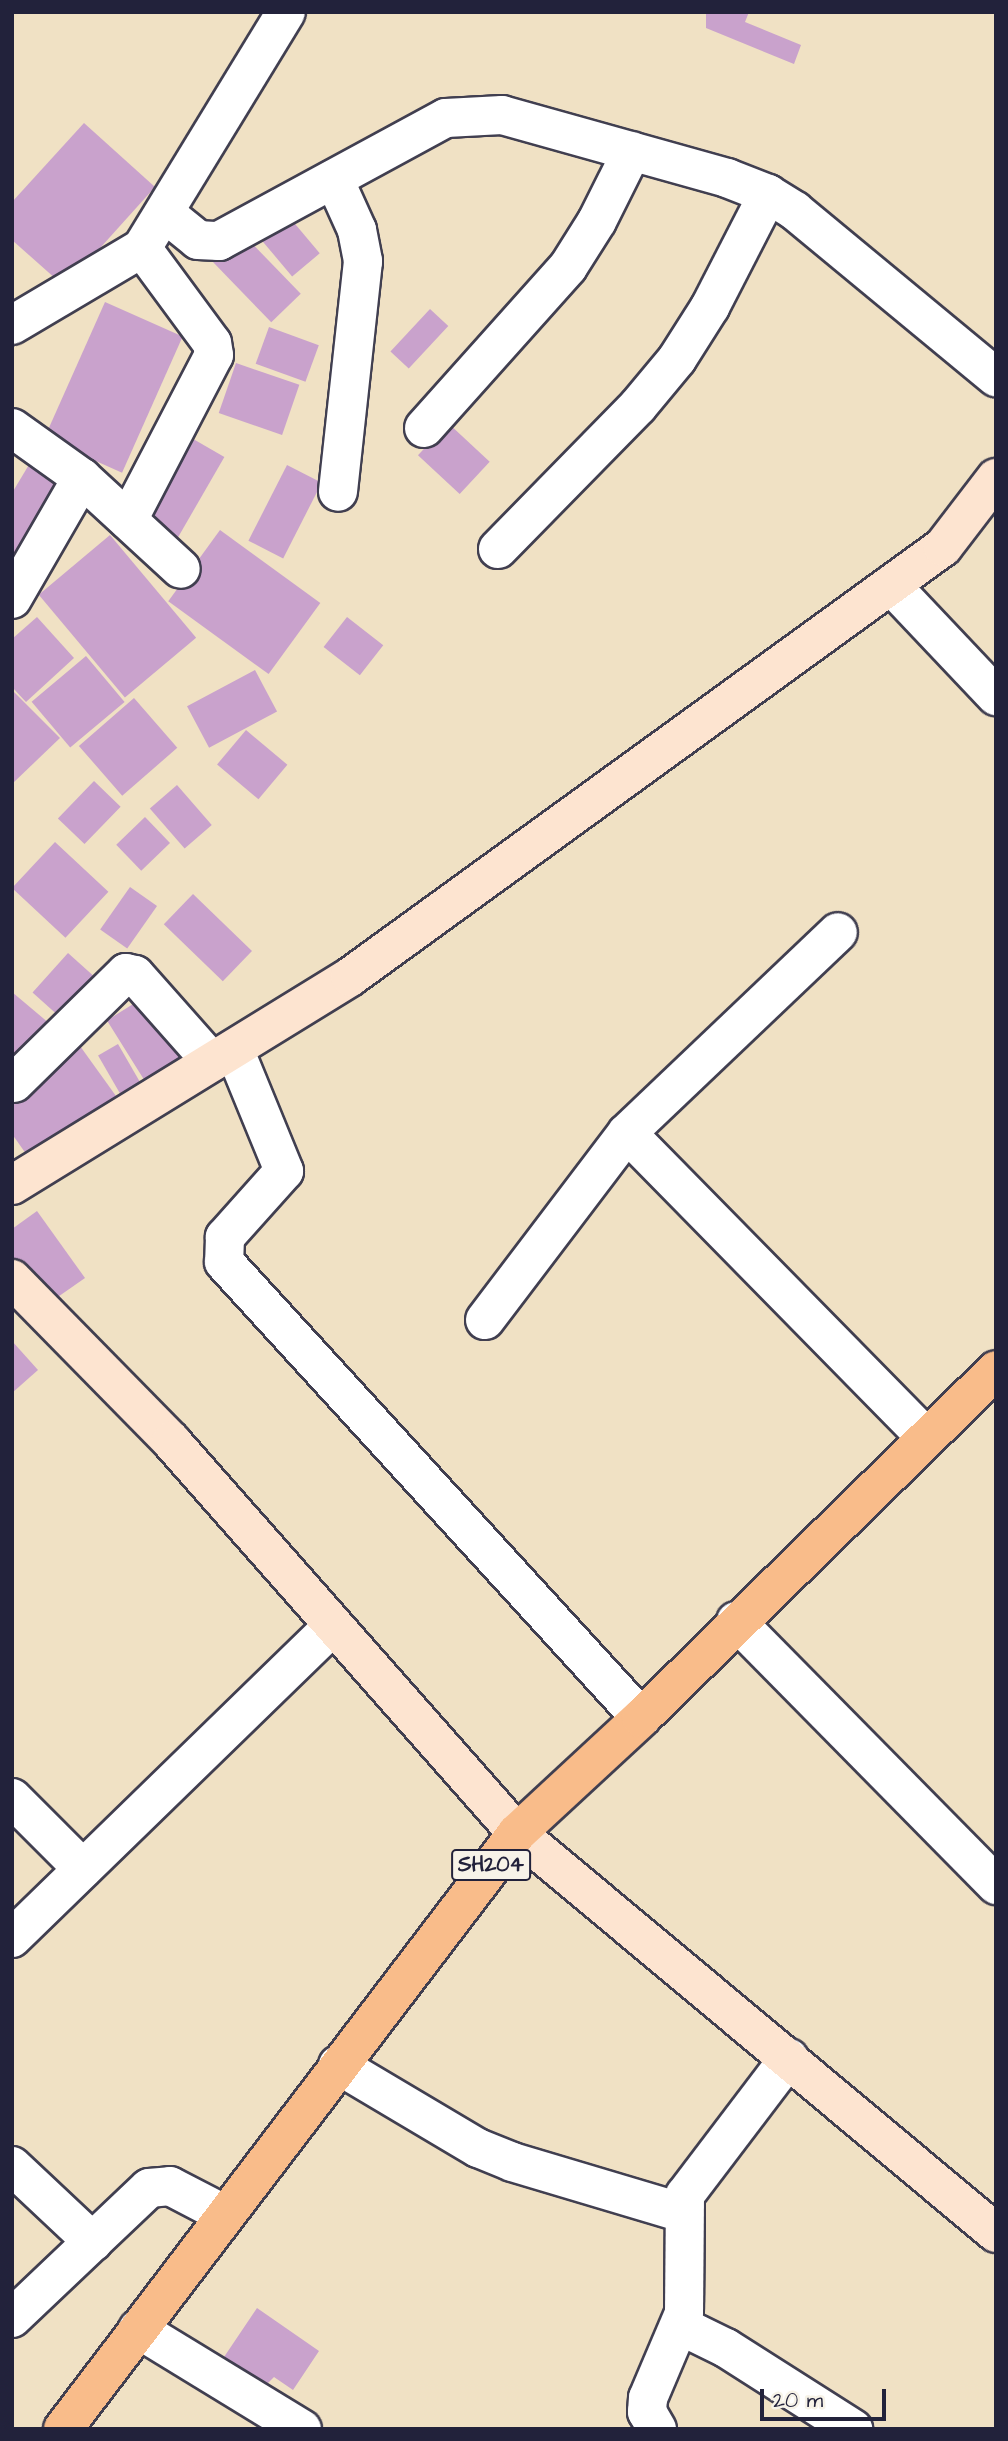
<!DOCTYPE html>
<style>
body{margin:0}
#map{position:relative;width:1008px;height:2441px;overflow:hidden;background:#f0e1c4;font-family:"Architects Daughter",sans-serif}
div>[style]{position:absolute}
[style*='--x']{left:calc(var(--x)*1px);top:calc(var(--y)*1px);width:calc(var(--w)*1px);rotate:calc(var(--a)*1deg)}
.building>*{inset:0;background:#c9a2cc;transform-origin:0 0}
.roads{filter:drop-shadow(2px 0 #413f50) drop-shadow(-2px 0 #413f50) drop-shadow(0 2px #413f50) drop-shadow(0 -2px #413f50)}
.street>*{height:38px;margin:-19px;padding:0 19px;transform-origin:19px;border-radius:19px;background:#fff}
.secondary>*{height:38px;margin:-19px;padding:0 19px;transform-origin:19px;border-radius:19px;background:#fde4d0}
.primary>*{height:38px;margin:-19px;padding:0 19px;transform-origin:19px;border-radius:19px;background:#f9bc8a}
span{translate:-50% -50%;white-space:nowrap;text-align:center;line-height:1.15;-webkit-text-stroke:5px #f7f3e8;paint-order:stroke}
.shield-label span{padding:2px 5px;background:#f7f3e8;border:2px solid;border-radius:5px;-webkit-text-stroke-width:0}
.shield-label{font-size:21px;color:#22223b;font-weight:700}
.frame{position:absolute;inset:0;border:14px solid #22223b;pointer-events:none}
.scale{position:absolute;left:760px;top:2389px;width:126px;height:32px;box-sizing:border-box;border:4px solid #22223b;border-top:0;padding-left:9px;font-size:21px;line-height:24px;white-space:nowrap;color:#22223b;-webkit-text-stroke:5px #f7f3e8;paint-order:stroke}
</style>
<div id="map">
<div class="building">
<div style="clip-path:polygon(706px 12px,749px 12px,745px 22px,801px 45px,794px 64px,706px 28px)"></div>
<div style="clip-path:polygon(84px 123px,155px 187px,65px 287px,12px 240px,12px 202px)"></div>
<div style="left:285px;top:212px;width:54px;height:36px;rotate:50deg"></div>
<div style="left:241px;top:232px;width:86px;height:41px;rotate:46deg"></div>
<div style="left:105px;top:302px;width:85px;height:149px;rotate:24deg"></div>
<div style="left:430px;top:309px;width:25px;height:58px;rotate:43deg"></div>
<div style="left:269px;top:327px;width:53px;height:39px;rotate:20deg"></div>
<div style="left:236px;top:363px;width:67px;height:53px;rotate:19deg"></div>
<div style="left:448px;top:423px;width:57px;height:44px;rotate:43deg"></div>
<div style="left:188px;top:436px;width:42px;height:103px;rotate:30deg"></div>
<div style="clip-path:polygon(30px 463px,69px 487px,12px 581px,12px 493px)"></div>
<div style="left:287px;top:465px;width:39px;height:85px;rotate:27deg"></div>
<div style="left:220px;top:530px;width:124px;height:88px;rotate:36deg"></div>
<div style="left:110px;top:535px;width:134px;height:93px;rotate:50deg"></div>
<div style="clip-path:polygon(37px 617px,74px 658px,26px 702px,12px 687px,12px 639px)"></div>
<div style="left:347px;top:617px;width:46px;height:38px;rotate:38deg"></div>
<div style="left:86px;top:656px;width:60px;height:71px;rotate:50deg"></div>
<div style="left:255px;top:670px;width:47px;height:77px;rotate:62deg"></div>
<div style="clip-path:polygon(12px 690px,60px 738px,12px 784px)"></div>
<div style="left:134px;top:698px;width:66px;height:73px;rotate:49deg"></div>
<div style="left:246px;top:730px;width:54px;height:45px;rotate:40deg"></div>
<div style="left:94px;top:781px;width:37px;height:52px;rotate:44deg"></div>
<div style="left:177px;top:785px;width:53px;height:36px;rotate:49deg"></div>
<div style="left:145px;top:817px;width:36px;height:40px;rotate:46deg"></div>
<div style="left:55px;top:842px;width:73px;height:63px;rotate:43deg"></div>
<div style="left:130px;top:887px;width:33px;height:52px;rotate:35deg"></div>
<div style="left:193px;top:894px;width:82px;height:42px;rotate:44deg"></div>
<div style="left:68px;top:953px;width:48px;height:53px;rotate:42deg"></div>
<div style="clip-path:polygon(12px 992px,50px 1024px,12px 1067px)"></div>
<div style="left:146px;top:996px;width:88px;height:46px;rotate:58deg"></div>
<div style="left:118px;top:1044px;width:54px;height:23px;rotate:60deg"></div>
<div style="clip-path:polygon(80px 1046px,116px 1096px,29px 1158px,12px 1134px,12px 1094px)"></div>
<div style="clip-path:polygon(37px 1211px,85px 1278px,42px 1308px,12px 1266px,12px 1229px)"></div>
<div style="clip-path:polygon(12px 1341px,38px 1370px,12px 1393px)"></div>
<div style="clip-path:polygon(257px 2308px,319px 2351px,293px 2390px,274px 2377px,266px 2385px,224px 2357px)"></div>
</div>
<div class="roads">
<div class="street">
<div style="--x:334;--y:179;--w:56;--a:65.7"></div>
<div style="--x:357;--y:230;--w:32;--a:79"></div>
<div style="--x:363;--y:261;--w:232;--a:96.2"></div>
<div style="--x:166;--y:214;--w:41;--a:39.1"></div>
<div style="--x:198;--y:240;--w:21;--a:3"></div>
<div style="--x:219;--y:241;--w:258;--a:-28.5"></div>
<div style="--x:446;--y:118;--w:56;--a:-3.1"></div>
<div style="--x:502;--y:115;--w:234;--a:15.6"></div>
<div style="--x:727;--y:178;--w:44;--a:21.3"></div>
<div style="--x:768;--y:194;--w:32;--a:32"></div>
<div style="--x:795;--y:211;--w:261;--a:39.6"></div>
<div style="--x:12;--y:325;--w:151;--a:-30.6"></div>
<div style="--x:142;--y:248;--w:276;--a:-58.6"></div>
<div style="--x:12;--y:428;--w:86;--a:35.5"></div>
<div style="--x:82;--y:478;--w:134;--a:42.6"></div>
<div style="--x:424;--y:428;--w:216;--a:-48.2"></div>
<div style="--x:568;--y:267;--w:54;--a:-57.8"></div>
<div style="--x:597;--y:221;--w:78;--a:-63.4"></div>
<div style="--x:128;--y:520;--w:186;--a:-62.5"></div>
<div style="--x:214;--y:355;--w:12;--a:-99"></div>
<div style="--x:212;--y:343;--w:118;--a:-126.4"></div>
<div style="--x:498;--y:549;--w:200;--a:-45.6"></div>
<div style="--x:638;--y:406;--w:61;--a:-50.3"></div>
<div style="--x:677;--y:359;--w:62;--a:-57.6"></div>
<div style="--x:710;--y:307;--w:127;--a:-62.8"></div>
<div style="--x:891;--y:585;--w:153;--a:46.6"></div>
<div style="--x:12;--y:599;--w:140;--a:-60"></div>
<div style="--x:234;--y:1049;--w:132;--a:67.7"></div>
<div style="--x:284;--y:1171;--w:89;--a:131.8"></div>
<div style="--x:225;--y:1237;--w:25;--a:92"></div>
<div style="--x:224;--y:1262;--w:618;--a:47.56"></div>
<div style="--x:14;--y:1083;--w:157;--a:-44.5"></div>
<div style="--x:126;--y:973;--w:9;--a:13"></div>
<div style="--x:135;--y:975;--w:116;--a:48.5"></div>
<div style="--x:627;--y:1133;--w:426;--a:45.5"></div>
<div style="--x:485;--y:1320;--w:235;--a:-52.8"></div>
<div style="--x:627;--y:1133;--w:291;--a:-43.6"></div>
<div style="--x:736;--y:1621;--w:371;--a:45.4"></div>
<div style="--x:12;--y:1798;--w:100;--a:45"></div>
<div style="--x:12;--y:1938;--w:448;--a:-44.2"></div>
<div style="--x:338;--y:2065;--w:163;--a:30.7"></div>
<div style="--x:478;--y:2148;--w:37;--a:22"></div>
<div style="--x:512;--y:2162;--w:178;--a:16.6"></div>
<div style="--x:12;--y:2166;--w:111;--a:43.2"></div>
<div style="--x:12;--y:2318;--w:189;--a:-43.5"></div>
<div style="--x:149;--y:2188;--w:21;--a:-5"></div>
<div style="--x:170;--y:2186;--w:61;--a:27.4"></div>
<div style="--x:681;--y:2326;--w:50;--a:26.1"></div>
<div style="--x:726;--y:2348;--w:151;--a:32.5"></div>
<div style="--x:138;--y:2329;--w:192;--a:31.4"></div>
<div style="--x:657;--y:2429;--w:20;--a:-120"></div>
<div style="--x:647;--y:2412;--w:14;--a:-86"></div>
<div style="--x:648;--y:2398;--w:92;--a:-67"></div>
<div style="--x:684;--y:2313;--w:118;--a:-89.5"></div>
<div style="--x:685;--y:2195;--w:172;--a:-52.8"></div>
</div>
<div class="secondary">
<div style="--x:12;--y:1185;--w:397;--a:-31.6"></div>
<div style="--x:350;--y:977;--w:732;--a:-35.95"></div>
<div style="--x:943;--y:547;--w:87;--a:-52.5"></div>
<div style="--x:12;--y:1279;--w:227;--a:45.5"></div>
<div style="--x:171;--y:1441;--w:523;--a:48.57"></div>
<div style="--x:517;--y:1833;--w:624;--a:39.86"></div>
</div>
<div class="primary">
<div style="--x:63;--y:2429;--w:749;--a:-52.7"></div>
<div style="--x:517;--y:1833;--w:169;--a:-42.8"></div>
<div style="--x:641;--y:1718;--w:497;--a:-44.4"></div>
</div>
</div>
<div class="shield-label">
<span style="left:491px;top:1865px">SH204</span>
</div>
<div class="frame"></div>
<div class="scale">20 m</div>
</div>
